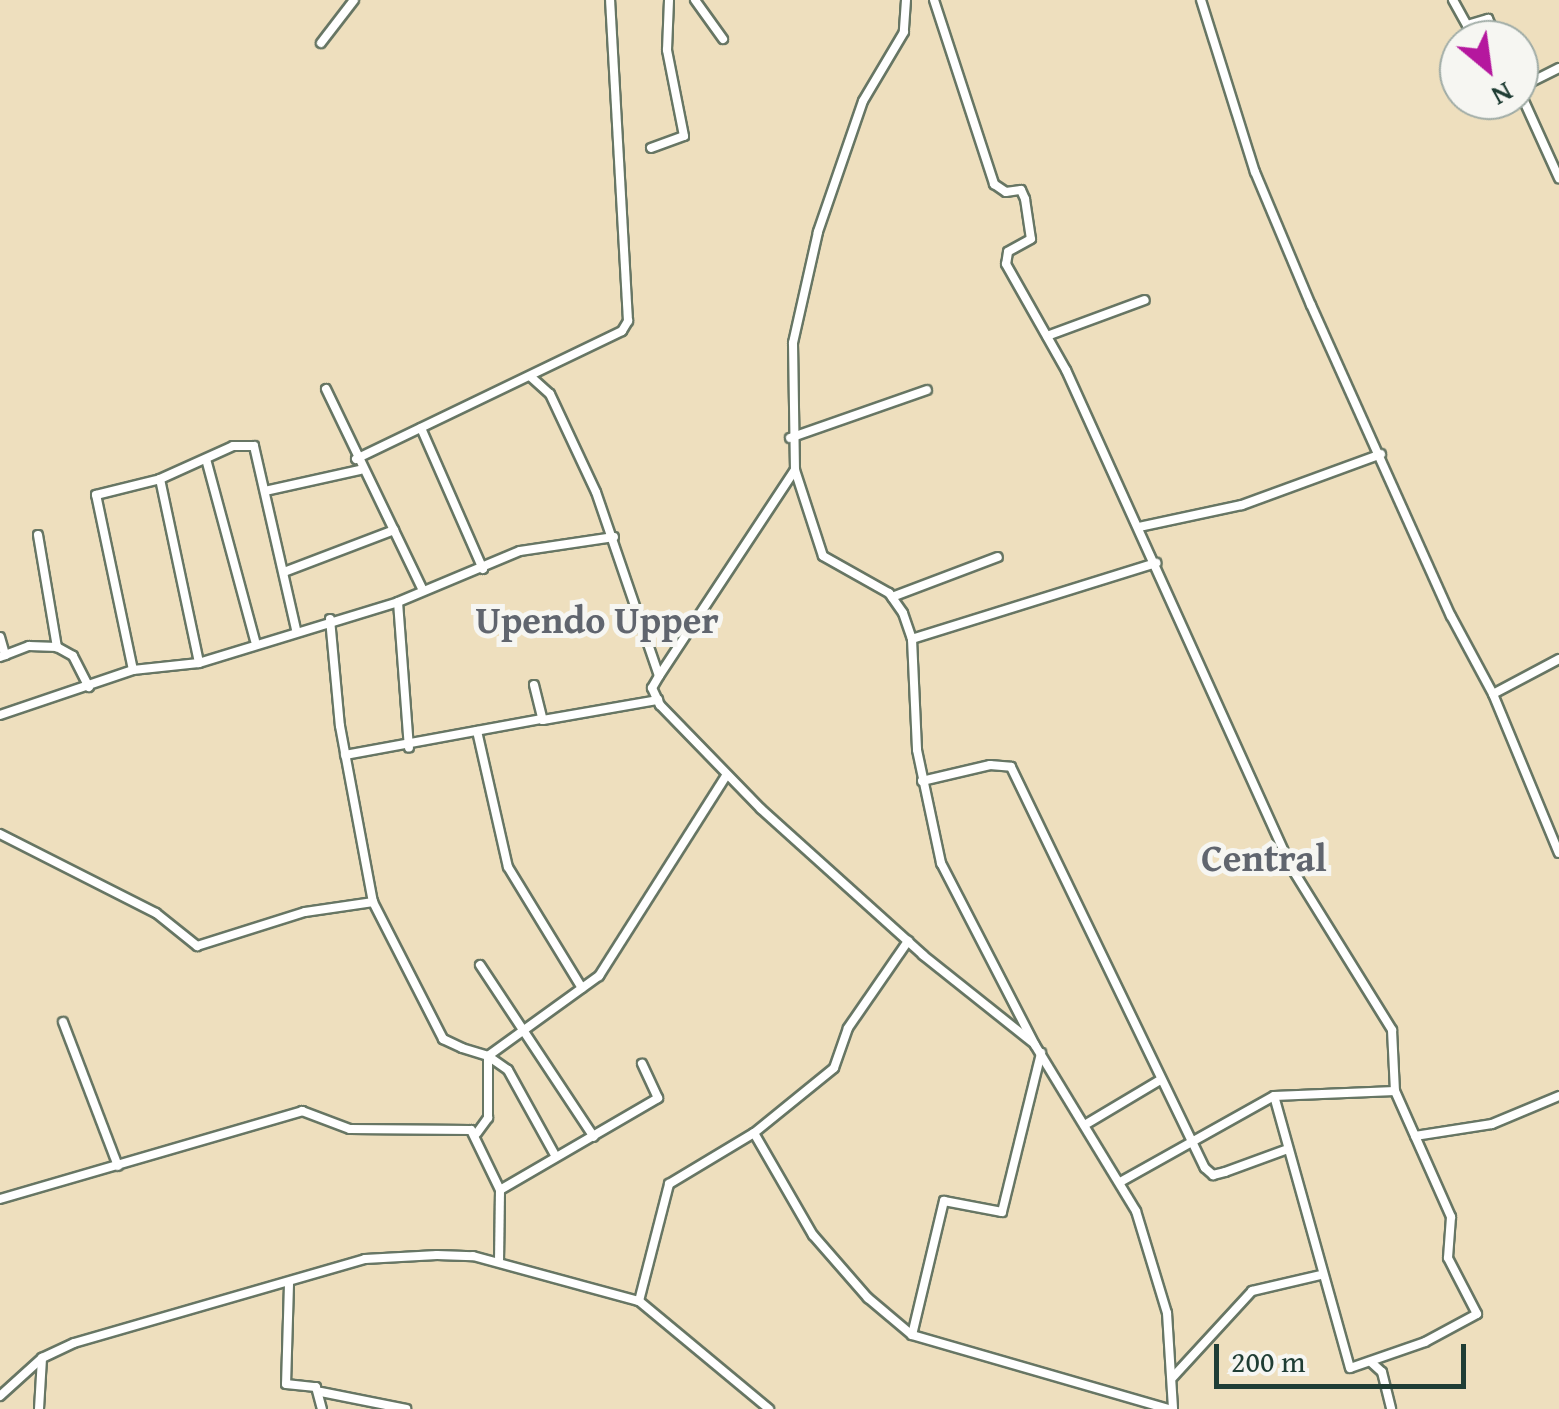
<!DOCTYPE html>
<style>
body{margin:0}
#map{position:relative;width:1559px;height:1409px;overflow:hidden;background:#eedfbe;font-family:"Gentium Book Plus",serif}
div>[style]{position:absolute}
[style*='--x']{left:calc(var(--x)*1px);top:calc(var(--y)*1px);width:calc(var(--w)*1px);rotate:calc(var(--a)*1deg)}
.roads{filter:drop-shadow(2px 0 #677664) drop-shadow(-2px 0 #677664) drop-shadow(0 2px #677664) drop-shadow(0 -2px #677664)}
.minor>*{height:8px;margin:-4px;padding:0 4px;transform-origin:4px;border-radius:4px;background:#fff}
span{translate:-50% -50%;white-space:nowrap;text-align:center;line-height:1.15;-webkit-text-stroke:10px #f6f6f2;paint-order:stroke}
.quarter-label{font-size:38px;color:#60656e;font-weight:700}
.north{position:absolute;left:1439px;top:20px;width:100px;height:100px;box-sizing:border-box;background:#f6f6f2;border:2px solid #a0aca6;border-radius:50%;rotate:151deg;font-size:28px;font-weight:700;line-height:40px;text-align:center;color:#1f3d34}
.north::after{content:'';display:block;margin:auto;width:35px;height:45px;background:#b5179e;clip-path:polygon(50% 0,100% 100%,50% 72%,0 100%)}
.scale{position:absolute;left:1214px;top:1344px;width:252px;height:45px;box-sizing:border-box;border:5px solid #1f3d34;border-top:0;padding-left:12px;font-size:30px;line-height:35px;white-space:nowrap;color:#1f3d34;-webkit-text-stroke:8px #f6f6f2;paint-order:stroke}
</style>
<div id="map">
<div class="roads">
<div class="minor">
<div style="--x:695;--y:0;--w:48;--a:54.3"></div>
<div style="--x:906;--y:0;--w:32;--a:94"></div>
<div style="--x:904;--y:32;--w:80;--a:120.7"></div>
<div style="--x:863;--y:101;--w:139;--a:109"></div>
<div style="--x:818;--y:232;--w:114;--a:102.7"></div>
<div style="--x:793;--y:343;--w:127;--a:89.1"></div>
<div style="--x:795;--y:470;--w:90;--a:72"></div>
<div style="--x:823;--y:556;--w:76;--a:29.3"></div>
<div style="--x:889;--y:593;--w:24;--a:55"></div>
<div style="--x:903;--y:613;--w:28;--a:71"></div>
<div style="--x:912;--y:639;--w:111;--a:87.4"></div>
<div style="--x:917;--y:750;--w:116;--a:78"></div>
<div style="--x:941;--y:863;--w:205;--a:62.7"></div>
<div style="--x:1035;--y:1045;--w:194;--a:58.7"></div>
<div style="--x:1136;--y:1211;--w:107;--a:73.1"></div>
<div style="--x:1167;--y:1313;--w:96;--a:86.4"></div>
<div style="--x:934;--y:0;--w:194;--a:71.9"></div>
<div style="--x:994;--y:184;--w:14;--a:34"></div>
<div style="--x:1006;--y:192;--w:15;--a:-8"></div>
<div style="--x:1021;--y:190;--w:10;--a:66"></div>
<div style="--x:1025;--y:199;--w:40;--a:81.5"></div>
<div style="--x:1031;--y:239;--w:26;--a:151"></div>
<div style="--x:1008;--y:252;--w:12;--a:99"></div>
<div style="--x:1006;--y:264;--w:122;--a:60.5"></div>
<div style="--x:1066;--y:370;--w:546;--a:65.64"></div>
<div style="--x:1291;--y:867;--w:192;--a:58.2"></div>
<div style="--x:1392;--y:1030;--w:61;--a:87.2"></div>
<div style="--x:1395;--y:1091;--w:138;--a:66"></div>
<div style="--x:1451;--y:1217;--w:41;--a:94.2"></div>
<div style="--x:1448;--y:1258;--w:63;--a:62.6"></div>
<div style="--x:1477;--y:1314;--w:59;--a:151.7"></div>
<div style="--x:1425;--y:1342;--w:79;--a:160.9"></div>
<div style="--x:1350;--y:1368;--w:282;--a:-105.6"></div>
<div style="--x:1201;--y:0;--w:180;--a:72.6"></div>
<div style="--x:1255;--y:172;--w:144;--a:67.2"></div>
<div style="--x:1311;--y:305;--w:341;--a:65.8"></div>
<div style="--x:1451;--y:616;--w:89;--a:61.7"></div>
<div style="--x:1493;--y:694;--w:172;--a:67.5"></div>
<div style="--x:1453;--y:0;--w:29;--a:61"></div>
<div style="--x:1467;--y:25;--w:22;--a:-16"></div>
<div style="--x:1488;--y:19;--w:23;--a:65"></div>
<div style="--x:321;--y:43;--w:54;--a:-52.5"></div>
<div style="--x:1519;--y:88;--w:45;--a:-26.6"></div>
<div style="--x:1519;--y:90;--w:97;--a:65.6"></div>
<div style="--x:651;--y:148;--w:35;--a:-20"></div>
<div style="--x:684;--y:136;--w:88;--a:-101.2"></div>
<div style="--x:667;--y:50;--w:50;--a:-87.7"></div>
<div style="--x:1047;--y:336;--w:104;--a:-20.2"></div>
<div style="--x:531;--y:377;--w:25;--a:42"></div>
<div style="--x:550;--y:394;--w:108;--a:64.9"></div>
<div style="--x:596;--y:492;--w:194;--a:71.1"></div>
<div style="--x:659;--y:676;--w:14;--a:120"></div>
<div style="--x:652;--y:688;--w:19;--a:65"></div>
<div style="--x:660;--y:705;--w:145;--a:45.8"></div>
<div style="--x:761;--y:809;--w:218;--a:42"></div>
<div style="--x:923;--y:955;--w:139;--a:38.6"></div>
<div style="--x:326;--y:389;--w:224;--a:64.3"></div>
<div style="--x:421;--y:428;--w:154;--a:66.3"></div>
<div style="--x:790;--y:438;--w:145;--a:-19.3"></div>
<div style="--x:206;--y:459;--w:188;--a:74.9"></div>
<div style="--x:356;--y:459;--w:295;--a:-25.7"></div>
<div style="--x:622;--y:331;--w:12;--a:-59"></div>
<div style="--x:628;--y:321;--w:322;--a:-93.2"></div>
<div style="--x:160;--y:479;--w:188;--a:78"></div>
<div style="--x:265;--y:491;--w:97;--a:-12.5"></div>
<div style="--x:1139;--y:527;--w:105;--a:-12.1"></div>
<div style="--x:1242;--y:505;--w:148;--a:-20.1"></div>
<div style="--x:38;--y:535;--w:114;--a:80.4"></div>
<div style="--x:284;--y:572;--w:118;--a:-20.9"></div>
<div style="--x:892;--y:597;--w:113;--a:-20.7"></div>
<div style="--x:398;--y:602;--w:146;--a:85.7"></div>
<div style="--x:330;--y:619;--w:107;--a:84.7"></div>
<div style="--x:340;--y:726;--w:179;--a:79.4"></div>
<div style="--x:373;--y:902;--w:154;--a:62.9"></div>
<div style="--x:443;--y:1039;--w:21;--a:25"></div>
<div style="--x:462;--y:1048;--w:27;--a:17"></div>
<div style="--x:488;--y:1056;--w:137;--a:-35.8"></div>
<div style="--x:599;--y:976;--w:237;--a:-57.6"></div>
<div style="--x:0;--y:637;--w:19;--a:74"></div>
<div style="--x:912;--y:639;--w:256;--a:-17.3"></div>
<div style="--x:0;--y:657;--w:31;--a:-21"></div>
<div style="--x:29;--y:646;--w:28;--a:2"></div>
<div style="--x:57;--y:647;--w:18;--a:29"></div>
<div style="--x:73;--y:656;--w:35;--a:63"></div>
<div style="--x:133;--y:670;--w:179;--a:-101.9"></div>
<div style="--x:96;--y:495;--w:66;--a:-14"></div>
<div style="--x:160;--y:479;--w:80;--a:-24.3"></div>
<div style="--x:233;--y:446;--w:21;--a:0"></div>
<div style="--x:254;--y:446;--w:189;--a:77.1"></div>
<div style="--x:659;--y:676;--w:247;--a:-56.6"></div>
<div style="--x:534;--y:685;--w:36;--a:76"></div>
<div style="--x:543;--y:720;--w:117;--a:-9.9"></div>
<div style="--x:1493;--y:694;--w:75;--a:-27.9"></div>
<div style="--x:0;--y:715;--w:140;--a:-18.7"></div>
<div style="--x:133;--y:670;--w:66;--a:-6.1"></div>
<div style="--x:199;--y:663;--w:208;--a:-17"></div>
<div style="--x:398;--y:602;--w:132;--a:-22.7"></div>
<div style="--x:520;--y:551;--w:95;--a:-8.5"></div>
<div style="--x:477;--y:731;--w:139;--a:77.2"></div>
<div style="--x:508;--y:867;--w:142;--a:58.6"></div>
<div style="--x:345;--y:755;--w:199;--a:-10.4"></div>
<div style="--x:922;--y:781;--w:70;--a:-13.2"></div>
<div style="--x:990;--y:765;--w:21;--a:5"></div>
<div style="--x:1011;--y:767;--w:445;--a:64.2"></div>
<div style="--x:1205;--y:1168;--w:11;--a:41"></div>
<div style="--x:1213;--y:1175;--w:12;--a:-14"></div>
<div style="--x:1225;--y:1172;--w:64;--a:-20.1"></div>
<div style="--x:0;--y:834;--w:175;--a:26.9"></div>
<div style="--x:156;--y:913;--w:53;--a:38.8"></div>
<div style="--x:197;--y:946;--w:113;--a:-17.5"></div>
<div style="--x:305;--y:912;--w:69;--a:-8.4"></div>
<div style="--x:480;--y:965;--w:206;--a:56.5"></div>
<div style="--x:63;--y:1022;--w:154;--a:69.1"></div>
<div style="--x:1088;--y:1123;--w:84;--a:-30.8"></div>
<div style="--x:477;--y:1133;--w:19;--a:-54"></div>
<div style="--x:488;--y:1118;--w:62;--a:-90"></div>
<div style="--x:488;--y:1056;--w:24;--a:35"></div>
<div style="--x:508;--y:1070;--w:99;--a:61.1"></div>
<div style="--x:754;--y:1133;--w:118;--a:60"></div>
<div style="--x:813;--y:1235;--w:84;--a:48.9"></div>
<div style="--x:868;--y:1298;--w:57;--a:40.1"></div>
<div style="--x:912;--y:1335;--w:266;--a:16.1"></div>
<div style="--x:1415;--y:1136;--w:78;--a:-8.9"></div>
<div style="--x:1492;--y:1124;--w:73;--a:-22.7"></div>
<div style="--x:1122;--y:1181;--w:174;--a:-29.2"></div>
<div style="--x:1274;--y:1096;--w:121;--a:-2.4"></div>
<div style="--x:0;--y:1199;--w:315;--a:-16.2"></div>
<div style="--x:302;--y:1111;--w:51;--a:20.6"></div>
<div style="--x:350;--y:1129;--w:121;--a:0.5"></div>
<div style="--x:471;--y:1130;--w:67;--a:64.2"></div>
<div style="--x:500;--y:1190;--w:183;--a:-30.2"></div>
<div style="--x:658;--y:1098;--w:38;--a:-115"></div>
<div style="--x:499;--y:1262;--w:72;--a:-89.2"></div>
<div style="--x:289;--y:1284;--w:100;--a:91.7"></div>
<div style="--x:286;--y:1384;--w:30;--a:6"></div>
<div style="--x:316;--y:1387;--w:23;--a:75"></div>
<div style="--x:639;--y:1301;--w:121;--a:-75.6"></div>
<div style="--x:669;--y:1184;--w:99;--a:-31"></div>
<div style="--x:754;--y:1133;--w:103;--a:-39.1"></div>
<div style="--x:834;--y:1068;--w:42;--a:-70.7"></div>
<div style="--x:848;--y:1028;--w:106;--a:-55.4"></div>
<div style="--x:912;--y:1335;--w:138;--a:-76.6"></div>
<div style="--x:944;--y:1201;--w:59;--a:10.7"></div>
<div style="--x:1002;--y:1212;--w:164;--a:-76.2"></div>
<div style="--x:1372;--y:1363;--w:13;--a:42"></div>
<div style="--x:1382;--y:1372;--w:38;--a:76"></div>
<div style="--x:1173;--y:1377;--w:117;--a:-47.4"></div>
<div style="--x:1252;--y:1291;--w:71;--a:-13.1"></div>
<div style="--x:321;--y:1392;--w:87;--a:11.3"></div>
<div style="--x:0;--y:1396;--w:57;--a:-42.1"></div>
<div style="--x:42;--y:1358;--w:35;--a:-25"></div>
<div style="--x:74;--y:1343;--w:303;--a:-16.1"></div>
<div style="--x:365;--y:1259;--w:72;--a:-3.2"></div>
<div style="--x:437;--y:1255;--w:36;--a:2"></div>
<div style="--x:473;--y:1256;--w:172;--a:15.2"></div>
<div style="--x:639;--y:1301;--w:169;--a:39.7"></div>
<div style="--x:39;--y:1409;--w:51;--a:-86.6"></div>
</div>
</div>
<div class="quarter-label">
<span style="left:597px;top:620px">Upendo Upper</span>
<span style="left:1264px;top:858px">Central</span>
</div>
<div class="north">N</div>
<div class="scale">200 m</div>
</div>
